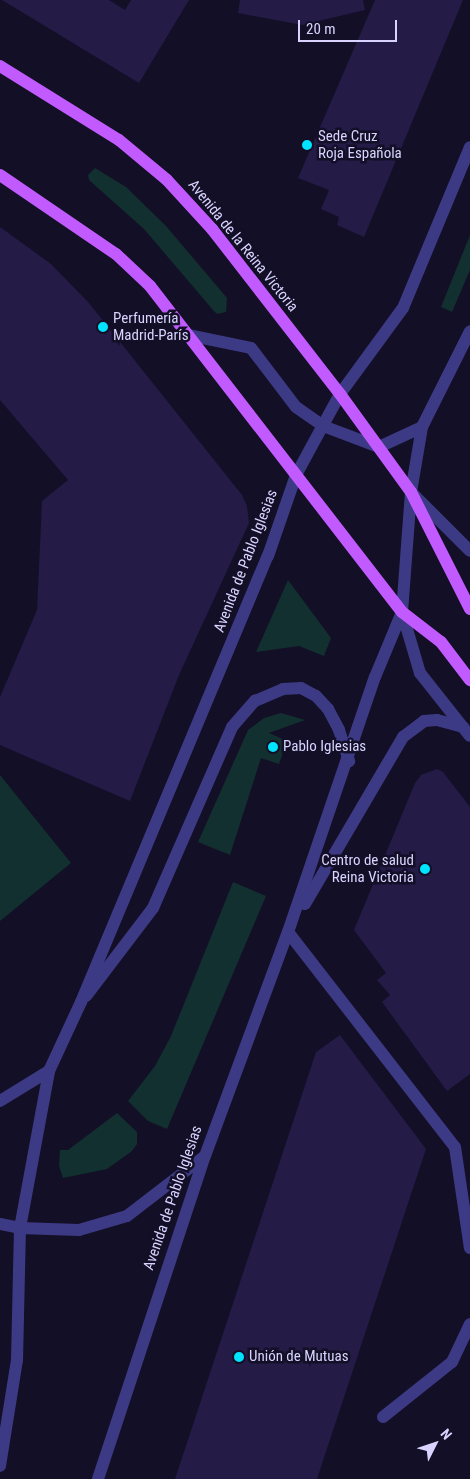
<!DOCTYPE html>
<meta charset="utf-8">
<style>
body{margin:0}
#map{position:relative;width:470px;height:1479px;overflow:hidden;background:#130f26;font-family:"Roboto Condensed",sans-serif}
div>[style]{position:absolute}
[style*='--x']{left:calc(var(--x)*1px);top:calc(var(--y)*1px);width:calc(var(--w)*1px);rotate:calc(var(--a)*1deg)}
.green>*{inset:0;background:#12302f}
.building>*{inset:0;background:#241b47}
.minor>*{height:12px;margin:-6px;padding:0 6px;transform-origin:6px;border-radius:6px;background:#3d3a85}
.tertiary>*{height:12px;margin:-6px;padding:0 6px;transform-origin:6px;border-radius:6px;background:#3d3a85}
.primary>*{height:12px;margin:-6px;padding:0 6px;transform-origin:6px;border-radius:6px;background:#c25bff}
.dots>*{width:14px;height:14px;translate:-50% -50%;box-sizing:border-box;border:2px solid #130f26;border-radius:50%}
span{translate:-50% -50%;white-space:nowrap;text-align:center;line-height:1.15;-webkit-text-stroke:5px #130f26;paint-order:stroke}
.poi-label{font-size:15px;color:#d9d4ff}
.left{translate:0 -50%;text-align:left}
.right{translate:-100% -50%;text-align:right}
.street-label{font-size:15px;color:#d9d4ff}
.north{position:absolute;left:410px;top:1419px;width:50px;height:50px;-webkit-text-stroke:4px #130f26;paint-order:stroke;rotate:49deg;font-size:14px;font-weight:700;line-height:20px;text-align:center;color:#d9d4ff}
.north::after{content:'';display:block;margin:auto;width:18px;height:22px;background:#d9d4ff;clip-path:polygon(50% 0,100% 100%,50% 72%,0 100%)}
.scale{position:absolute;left:298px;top:20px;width:99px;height:22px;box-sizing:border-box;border:2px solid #d9d4ff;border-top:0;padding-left:6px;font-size:15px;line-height:18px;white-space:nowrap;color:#d9d4ff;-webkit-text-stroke:4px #130f26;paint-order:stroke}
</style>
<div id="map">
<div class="green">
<div style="clip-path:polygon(95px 168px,126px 187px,166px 226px,227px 298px,226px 312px,217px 314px,213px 310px,144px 229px,89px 180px,88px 175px)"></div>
<div style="clip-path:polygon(470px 235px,470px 270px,452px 312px,441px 307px)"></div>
<div style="clip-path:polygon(288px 580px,331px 638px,324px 656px,299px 646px,256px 652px)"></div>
<div style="clip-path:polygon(281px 713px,305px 720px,269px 733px,287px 741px,279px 764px,261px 758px,230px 855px,198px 842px,248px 730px,264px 718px)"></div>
<div style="clip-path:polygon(0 775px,71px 863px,0 921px)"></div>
<div style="clip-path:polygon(233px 882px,266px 896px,167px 1129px,148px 1121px,128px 1101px,155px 1066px,171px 1036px)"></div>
<div style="clip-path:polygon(117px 1113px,137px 1132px,137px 1144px,132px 1151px,107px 1169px,63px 1178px,59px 1166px,60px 1150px,68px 1150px)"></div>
</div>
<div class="building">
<div style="clip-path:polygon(2px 0,109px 0,125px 10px,131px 0,189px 0,139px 83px)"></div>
<div style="clip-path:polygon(240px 0,363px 0,365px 10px,302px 25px,238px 13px)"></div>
<div style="clip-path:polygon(375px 0,463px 0,364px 237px,337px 225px,339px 217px,321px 209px,329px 190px,298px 178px)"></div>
<div style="clip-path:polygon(0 227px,51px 264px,89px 303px,242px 495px,247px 506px,249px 523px,179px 675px,130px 801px,0 745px,0 697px,37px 610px,42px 501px,68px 480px,0 400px)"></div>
<div style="clip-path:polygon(437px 769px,443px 772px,470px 807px,470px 1074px,447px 1091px,382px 1002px,390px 995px,377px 980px,386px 973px,354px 930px,415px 783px,421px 775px)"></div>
<div style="clip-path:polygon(340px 1035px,426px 1149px,317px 1479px,175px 1479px,316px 1052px)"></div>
</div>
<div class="minor">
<div style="--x:288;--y:932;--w:272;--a:52.2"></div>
<div style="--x:455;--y:1147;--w:102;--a:81.6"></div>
<div style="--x:86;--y:996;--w:111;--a:-52.7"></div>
<div style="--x:153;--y:908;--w:197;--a:-66.4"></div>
<div style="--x:232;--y:727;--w:35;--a:-49"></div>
<div style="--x:255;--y:701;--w:30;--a:-23"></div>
<div style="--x:283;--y:689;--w:18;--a:-3"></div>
<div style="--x:301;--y:688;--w:17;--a:28"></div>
<div style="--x:316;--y:696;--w:18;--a:47"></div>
<div style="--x:328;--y:709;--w:24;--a:62"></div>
<div style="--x:339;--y:730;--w:33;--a:72"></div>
<div style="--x:0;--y:1101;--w:57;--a:-31.5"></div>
<div style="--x:0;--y:1224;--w:20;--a:11"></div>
<div style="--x:20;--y:1228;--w:59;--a:1.9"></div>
<div style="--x:79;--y:1230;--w:50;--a:-16.3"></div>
<div style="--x:127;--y:1216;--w:98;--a:-37.6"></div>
<div style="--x:383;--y:1417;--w:88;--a:-38.6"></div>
<div style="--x:452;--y:1362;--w:42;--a:-64.7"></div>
</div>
<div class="tertiary">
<div style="--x:188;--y:335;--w:64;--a:11.7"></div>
<div style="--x:251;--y:348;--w:74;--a:52.7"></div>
<div style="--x:296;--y:407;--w:33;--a:35"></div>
<div style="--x:323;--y:426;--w:60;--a:20.6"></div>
<div style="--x:379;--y:447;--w:47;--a:-24.9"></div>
<div style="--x:414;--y:495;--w:79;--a:45"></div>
<div style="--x:402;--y:612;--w:64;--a:73.6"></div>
<div style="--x:420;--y:673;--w:80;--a:51.6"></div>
<div style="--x:305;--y:904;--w:194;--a:-59.6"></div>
<div style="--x:403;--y:737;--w:26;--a:-37"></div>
<div style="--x:424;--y:721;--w:13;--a:-4"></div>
<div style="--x:437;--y:720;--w:27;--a:15"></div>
<div style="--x:0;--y:1466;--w:107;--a:-80.9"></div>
<div style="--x:17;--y:1360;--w:132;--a:-88.7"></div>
<div style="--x:20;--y:1228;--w:160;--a:-79.5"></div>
<div style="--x:49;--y:1071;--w:76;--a:-65.1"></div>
<div style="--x:81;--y:1002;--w:484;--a:-67.3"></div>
<div style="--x:268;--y:556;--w:86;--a:-70.9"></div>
<div style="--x:296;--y:475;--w:92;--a:-61.5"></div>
<div style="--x:340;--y:394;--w:107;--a:-53.8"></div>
<div style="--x:403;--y:308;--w:174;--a:-67.4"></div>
<div style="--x:98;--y:1479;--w:340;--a:-71.7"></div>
<div style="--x:205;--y:1156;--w:239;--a:-69.7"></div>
<div style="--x:288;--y:932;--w:269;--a:-71.2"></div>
<div style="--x:375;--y:677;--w:70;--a:-67.4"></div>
<div style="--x:402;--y:612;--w:120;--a:-85.7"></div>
<div style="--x:411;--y:492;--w:66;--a:-80.4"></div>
<div style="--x:422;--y:427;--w:107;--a:-63.4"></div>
</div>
<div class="primary">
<div style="--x:0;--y:66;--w:140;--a:31.9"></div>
<div style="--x:119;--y:140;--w:62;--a:39.8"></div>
<div style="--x:167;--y:180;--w:67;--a:47.4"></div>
<div style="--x:212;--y:229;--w:209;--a:52.2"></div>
<div style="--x:340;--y:394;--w:121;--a:54.1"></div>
<div style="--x:411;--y:492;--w:131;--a:63.2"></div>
<div style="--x:0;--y:175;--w:140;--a:34.3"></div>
<div style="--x:116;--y:254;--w:47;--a:43.3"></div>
<div style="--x:150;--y:286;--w:412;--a:52.3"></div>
<div style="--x:402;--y:612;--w:49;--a:37.6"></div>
<div style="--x:441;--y:642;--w:48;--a:52.7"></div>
</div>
<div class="dots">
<div style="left:307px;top:145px;background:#00e5ff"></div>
<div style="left:103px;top:327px;background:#00e5ff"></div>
<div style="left:273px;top:747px;background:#00e5ff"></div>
<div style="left:425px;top:869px;background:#00e5ff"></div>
<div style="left:239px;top:1357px;background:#00e5ff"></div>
</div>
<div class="poi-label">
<span class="left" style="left:318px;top:145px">Sede Cruz<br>Roja Española</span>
<span class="left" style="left:113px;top:327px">Perfumería<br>Madrid-París</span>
<span class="left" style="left:283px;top:747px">Pablo Iglesias</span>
<span class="right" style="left:414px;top:869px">Centro de salud<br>Reina Victoria</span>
<span class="left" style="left:249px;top:1357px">Unión de Mutuas</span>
</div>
<div class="street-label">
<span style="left:243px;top:246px;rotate:51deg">Avenida de la Reina Victoria</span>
<span style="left:246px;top:561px;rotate:-69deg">Avenida de Pablo Iglesias</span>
<span style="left:173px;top:1198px;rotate:-71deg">Avenida de Pablo Iglesias</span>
</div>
<div class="north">N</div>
<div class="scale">20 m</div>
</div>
